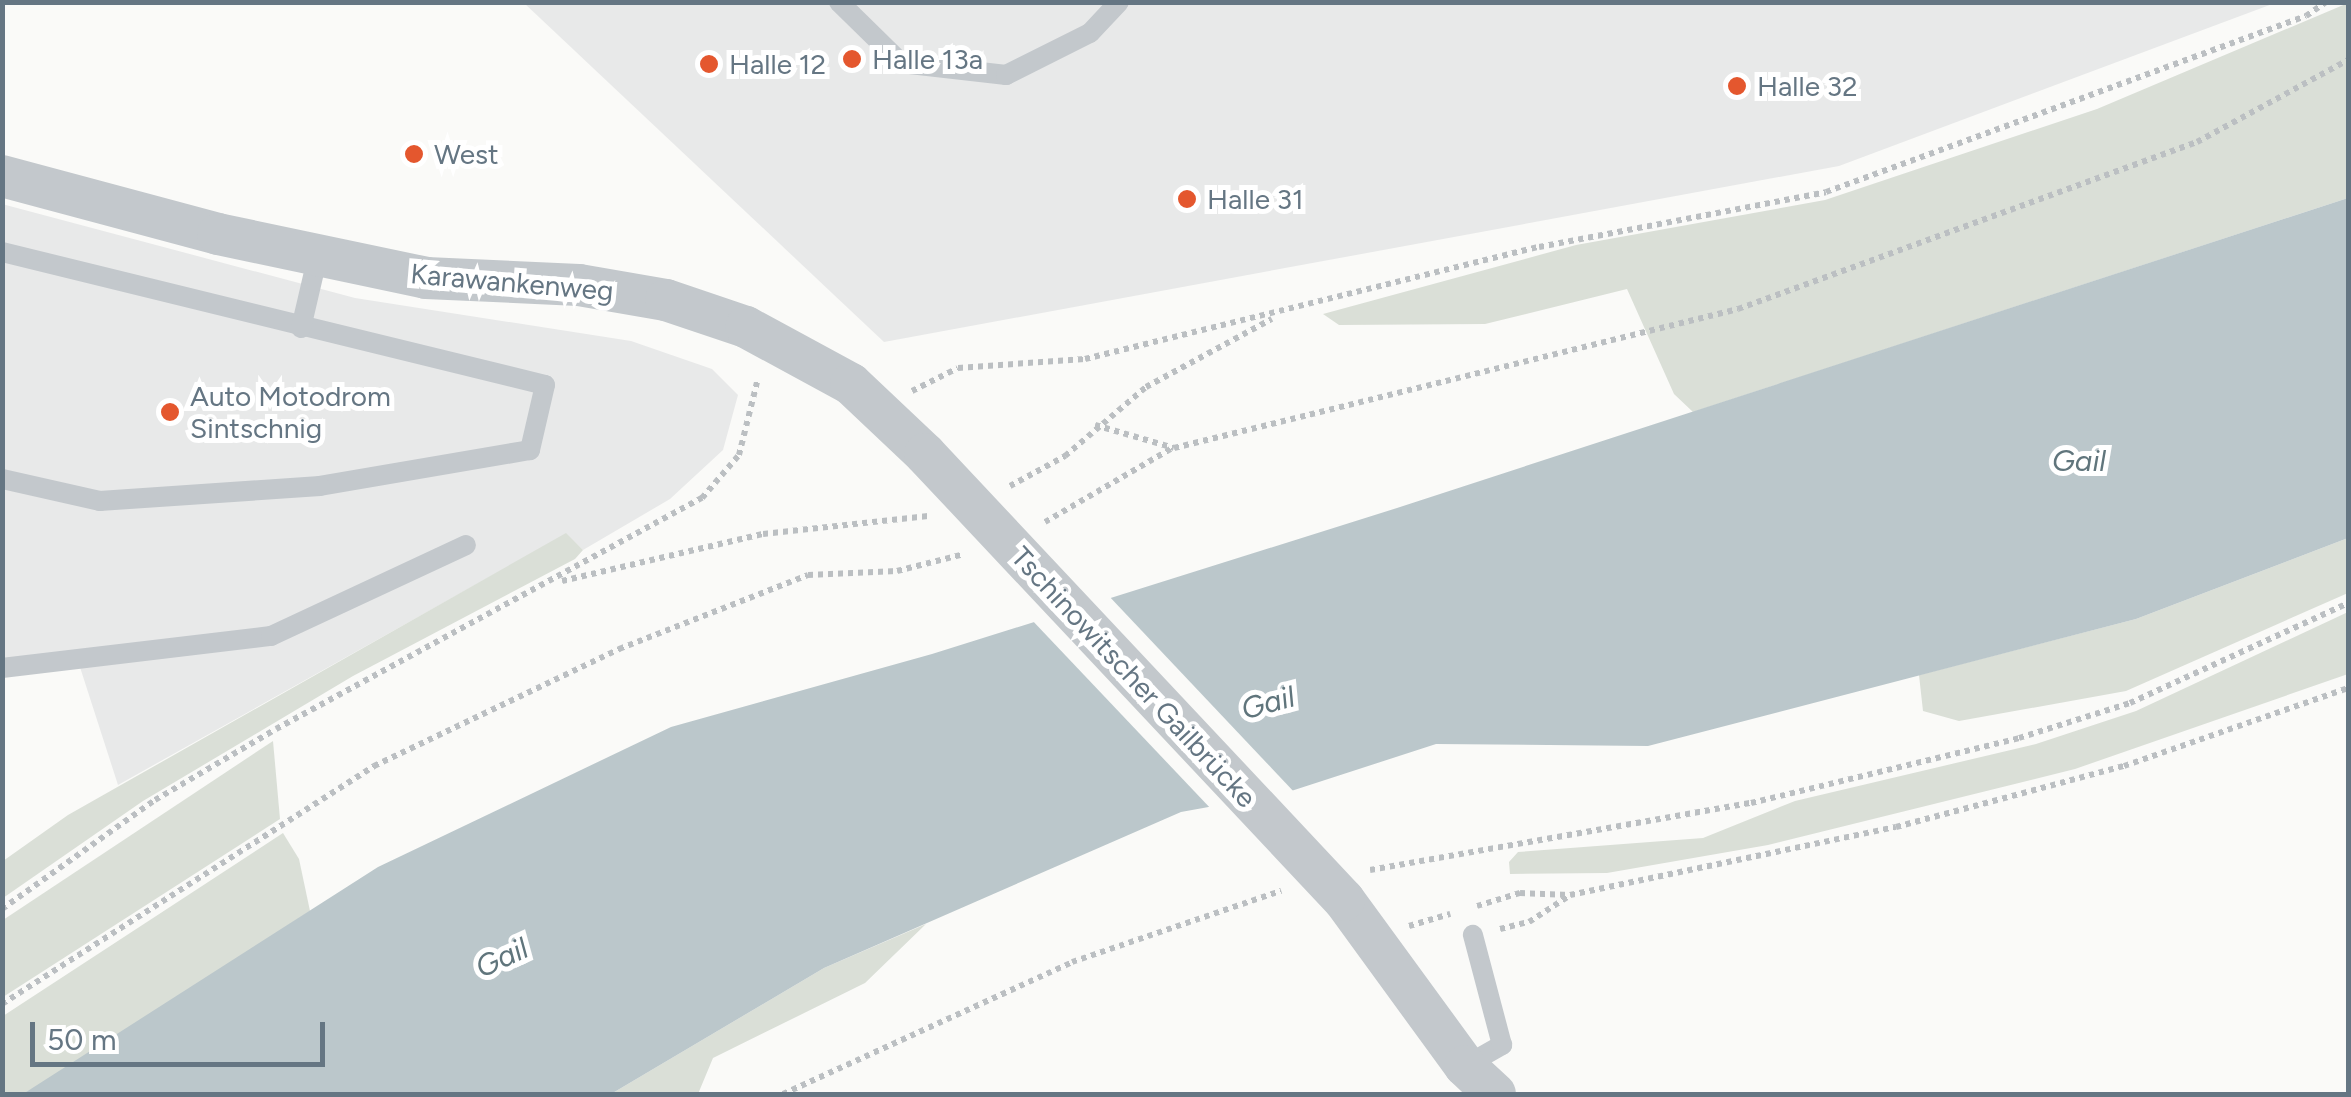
<!DOCTYPE html>
<meta charset="utf-8">
<style>
body{margin:0}
#map{position:relative;width:2351px;height:1097px;overflow:hidden;background:#fafaf8;font-family:Figtree,sans-serif}
div>[style]{position:absolute}
[style*='--x']{left:calc(var(--x)*1px);top:calc(var(--y)*1px);width:calc(var(--w)*1px);rotate:calc(var(--a)*1deg)}
.built>*{inset:0;background:#e8e9e9}
.green>*{inset:0;background:#dadfd7}
.water>*{inset:0;background:#bbc7cb}
.pier>*{inset:0;background:#fafaf8}
.path>*{height:6px;margin-top:-3px;transform-origin:0;background:repeating-linear-gradient(90deg,#bbbfc2 0 5px,transparent 0 10px)}
.lane>*{height:20px;margin:-10px;padding:0 10px;transform-origin:10px;border-radius:10px;background:#c3c8cc}
.street>*{height:42px;margin:-21px;padding:0 21px;transform-origin:21px;border-radius:21px;background:#c3c8cc}
.street-bridge>*{height:42px;margin:-21px;padding:0 21px;transform-origin:21px;border-radius:21px;background:#c3c8cc}
.dots>*{width:28px;height:28px;translate:-50% -50%;box-sizing:border-box;border:5px solid #fff;border-radius:50%}
span{translate:-50% -50%;white-space:nowrap;text-align:center;line-height:1.15;-webkit-text-stroke:10px #fff;paint-order:stroke}
.poi-label{font-size:28px;color:#657683}
.left{translate:0 -50%;text-align:left}
.street-label{font-size:28px;color:#657683}
.water-label{font-size:30px;color:#60757c;font-style:italic}
.frame{position:absolute;inset:0;border:5px solid #657683;pointer-events:none}
.scale{position:absolute;left:30px;top:1022px;width:295px;height:45px;box-sizing:border-box;border:5px solid #657683;border-top:0;padding-left:12px;font-size:30px;line-height:35px;white-space:nowrap;color:#657683;-webkit-text-stroke:8px #fff;paint-order:stroke}
</style>
<div id="map">
<div class="built">
<div style="clip-path:polygon(524px 3px,2275px 3px,1839px 166px,884px 342px)"></div>
<div style="clip-path:polygon(2px 204px,355px 298px,631px 341px,712px 369px,738px 395px,723px 450px,670px 499px,583px 550px,566px 534px,118px 785px,78px 661px,3px 677px)"></div>
</div>
<div class="green">
<div style="clip-path:polygon(2348px 3px,2348px 198px,1693px 412px,1674px 394px,1627px 289px,1485px 324px,1339px 325px,1323px 314px,1576px 245px,1825px 200px,2097px 109px)"></div>
<div style="clip-path:polygon(566px 533px,583px 550px,575px 559px,353px 676px,143px 801px,3px 898px,3px 861px,68px 815px)"></div>
<div style="clip-path:polygon(2348px 538px,2348px 593px,2126px 691px,1959px 721px,1923px 711px,1919px 675px,2136px 619px)"></div>
<div style="clip-path:polygon(2348px 612px,2348px 674px,2075px 769px,1768px 845px,1607px 873px,1510px 874px,1509px 862px,1518px 852px,1703px 838px,1795px 801px,2036px 744px,2136px 711px)"></div>
<div style="clip-path:polygon(273px 741px,280px 819px,3px 997px,3px 920px)"></div>
<div style="clip-path:polygon(283px 833px,299px 859px,310px 911px,61px 1073px,23px 1094px,3px 1094px,3px 1016px)"></div>
<div style="clip-path:polygon(926px 924px,865px 983px,713px 1058px,698px 1094px,611px 1094px,824px 968px)"></div>
</div>
<div class="water">
<div style="clip-path:polygon(2348px 198px,2348px 538px,2136px 619px,1648px 746px,1436px 744px,1285px 793px,1181px 812px,824px 968px,611px 1094px,23px 1094px,378px 867px,671px 727px,932px 654px,1397px 508px)"></div>
</div>
<div class="pier">
<div style="clip-path:polygon(1107px 594px,1296px 794px,1213px 811px,1030px 618px)"></div>
</div>
<div class="path">
<div style="--x:912;--y:391;--w:51;--a:-26.6"></div>
<div style="--x:958;--y:368;--w:127;--a:-4.1"></div>
<div style="--x:1085;--y:359;--w:468;--a:-13.9"></div>
<div style="--x:1539;--y:247;--w:292;--a:-10.8"></div>
<div style="--x:1826;--y:192;--w:511;--a:-20.14"></div>
<div style="--x:2306;--y:16;--w:24;--a:-35"></div>
<div style="--x:1095;--y:425;--w:82;--a:16.2"></div>
<div style="--x:1174;--y:448;--w:581;--a:-13.84"></div>
<div style="--x:1738;--y:309;--w:488;--a:-20"></div>
<div style="--x:2197;--y:142;--w:172;--a:-28.5"></div>
<div style="--x:1010;--y:486;--w:63;--a:-28.6"></div>
<div style="--x:1065;--y:456;--w:106;--a:-40.4"></div>
<div style="--x:1146;--y:387;--w:143;--a:-28.4"></div>
<div style="--x:1045;--y:522;--w:147;--a:-30.2"></div>
<div style="--x:562;--y:581;--w:206;--a:-13.2"></div>
<div style="--x:763;--y:534;--w:166;--a:-6.2"></div>
<div style="--x:1370;--y:870;--w:387;--a:-10"></div>
<div style="--x:1751;--y:803;--w:276;--a:-13.6"></div>
<div style="--x:2019;--y:738;--w:116;--a:-17.5"></div>
<div style="--x:2130;--y:703;--w:240;--a:-24.6"></div>
<div style="--x:1477;--y:906;--w:45;--a:-16.8"></div>
<div style="--x:1520;--y:893;--w:50;--a:2.3"></div>
<div style="--x:1570;--y:895;--w:333;--a:-11.8"></div>
<div style="--x:1896;--y:827;--w:236;--a:-15"></div>
<div style="--x:2124;--y:766;--w:237;--a:-19.2"></div>
<div style="--x:2;--y:909;--w:188;--a:-35.5"></div>
<div style="--x:155;--y:800;--w:140;--a:-30.4"></div>
<div style="--x:276;--y:729;--w:485;--a:-28.5"></div>
<div style="--x:702;--y:498;--w:57;--a:-49.3"></div>
<div style="--x:739;--y:455;--w:79;--a:-76.1"></div>
<div style="--x:1409;--y:926;--w:43;--a:-16.3"></div>
<div style="--x:1500;--y:929;--w:30;--a:-14"></div>
<div style="--x:1529;--y:922;--w:48;--a:-33"></div>
<div style="--x:2;--y:1004;--w:442;--a:-32.6"></div>
<div style="--x:374;--y:766;--w:272;--a:-25.5"></div>
<div style="--x:619;--y:649;--w:203;--a:-21.4"></div>
<div style="--x:808;--y:575;--w:89;--a:-2.6"></div>
<div style="--x:897;--y:571;--w:69;--a:-14.2"></div>
<div style="--x:783;--y:1094;--w:318;--a:-24.5"></div>
<div style="--x:1072;--y:962;--w:221;--a:-18.8"></div>
</div>
<div class="lane">
<div style="--x:839;--y:2;--w:87;--a:44.5"></div>
<div style="--x:901;--y:63;--w:106;--a:6.5"></div>
<div style="--x:1006;--y:75;--w:94;--a:-26.6"></div>
<div style="--x:1090;--y:33;--w:42;--a:-46.9"></div>
<div style="--x:2;--y:252;--w:559;--a:13.76"></div>
<div style="--x:545;--y:385;--w:67;--a:103"></div>
<div style="--x:530;--y:450;--w:213;--a:170.3"></div>
<div style="--x:320;--y:486;--w:221;--a:176.1"></div>
<div style="--x:100;--y:501;--w:100;--a:-167.3"></div>
<div style="--x:301;--y:328;--w:75;--a:-76.9"></div>
<div style="--x:2;--y:668;--w:271;--a:-6.8"></div>
<div style="--x:271;--y:636;--w:215;--a:-25"></div>
<div style="--x:1465;--y:1066;--w:43;--a:-29.6"></div>
<div style="--x:1502;--y:1045;--w:114;--a:-104.8"></div>
</div>
<div class="street">
<div style="--x:2;--y:176;--w:224;--a:15"></div>
<div style="--x:218;--y:234;--w:213;--a:11.9"></div>
<div style="--x:426;--y:278;--w:153;--a:2.6"></div>
<div style="--x:579;--y:285;--w:88;--a:9.8"></div>
<div style="--x:666;--y:300;--w:84;--a:18.6"></div>
<div style="--x:746;--y:327;--w:119;--a:28.5"></div>
<div style="--x:851;--y:384;--w:102;--a:43.4"></div>
<div style="--x:1344;--y:900;--w:205;--a:53.9"></div>
<div style="--x:1465;--y:1066;--w:41;--a:43"></div>
</div>
<div class="street-bridge">
<div style="--x:925;--y:454;--w:612;--a:46.79"></div>
</div>
<div class="dots">
<div style="left:852px;top:59px;background:#e4572e"></div>
<div style="left:709px;top:64px;background:#e4572e"></div>
<div style="left:1737px;top:86px;background:#e4572e"></div>
<div style="left:414px;top:154px;background:#e4572e"></div>
<div style="left:1187px;top:199px;background:#e4572e"></div>
<div style="left:170px;top:412px;background:#e4572e"></div>
</div>
<div class="poi-label">
<span class="left" style="left:872px;top:59px">Halle 13a</span>
<span class="left" style="left:729px;top:64px">Halle 12</span>
<span class="left" style="left:1757px;top:86px">Halle 32</span>
<span class="left" style="left:434px;top:154px">West</span>
<span class="left" style="left:1207px;top:199px">Halle 31</span>
<span class="left" style="left:190px;top:412px">Auto Motodrom<br>Sintschnig</span>
</div>
<div class="street-label">
<span style="left:512px;top:282px;rotate:5deg">Karawankenweg</span>
<span style="left:1134px;top:677px;rotate:47deg">Tschinowitscher Gailbrücke</span>
</div>
<div class="water-label">
<span style="left:2079px;top:461px">Gail</span>
<span style="left:1268px;top:703px;rotate:-15deg">Gail</span>
<span style="left:502px;top:958px;rotate:-25deg">Gail</span>
</div>
<div class="frame"></div>
<div class="scale">50 m</div>
</div>
